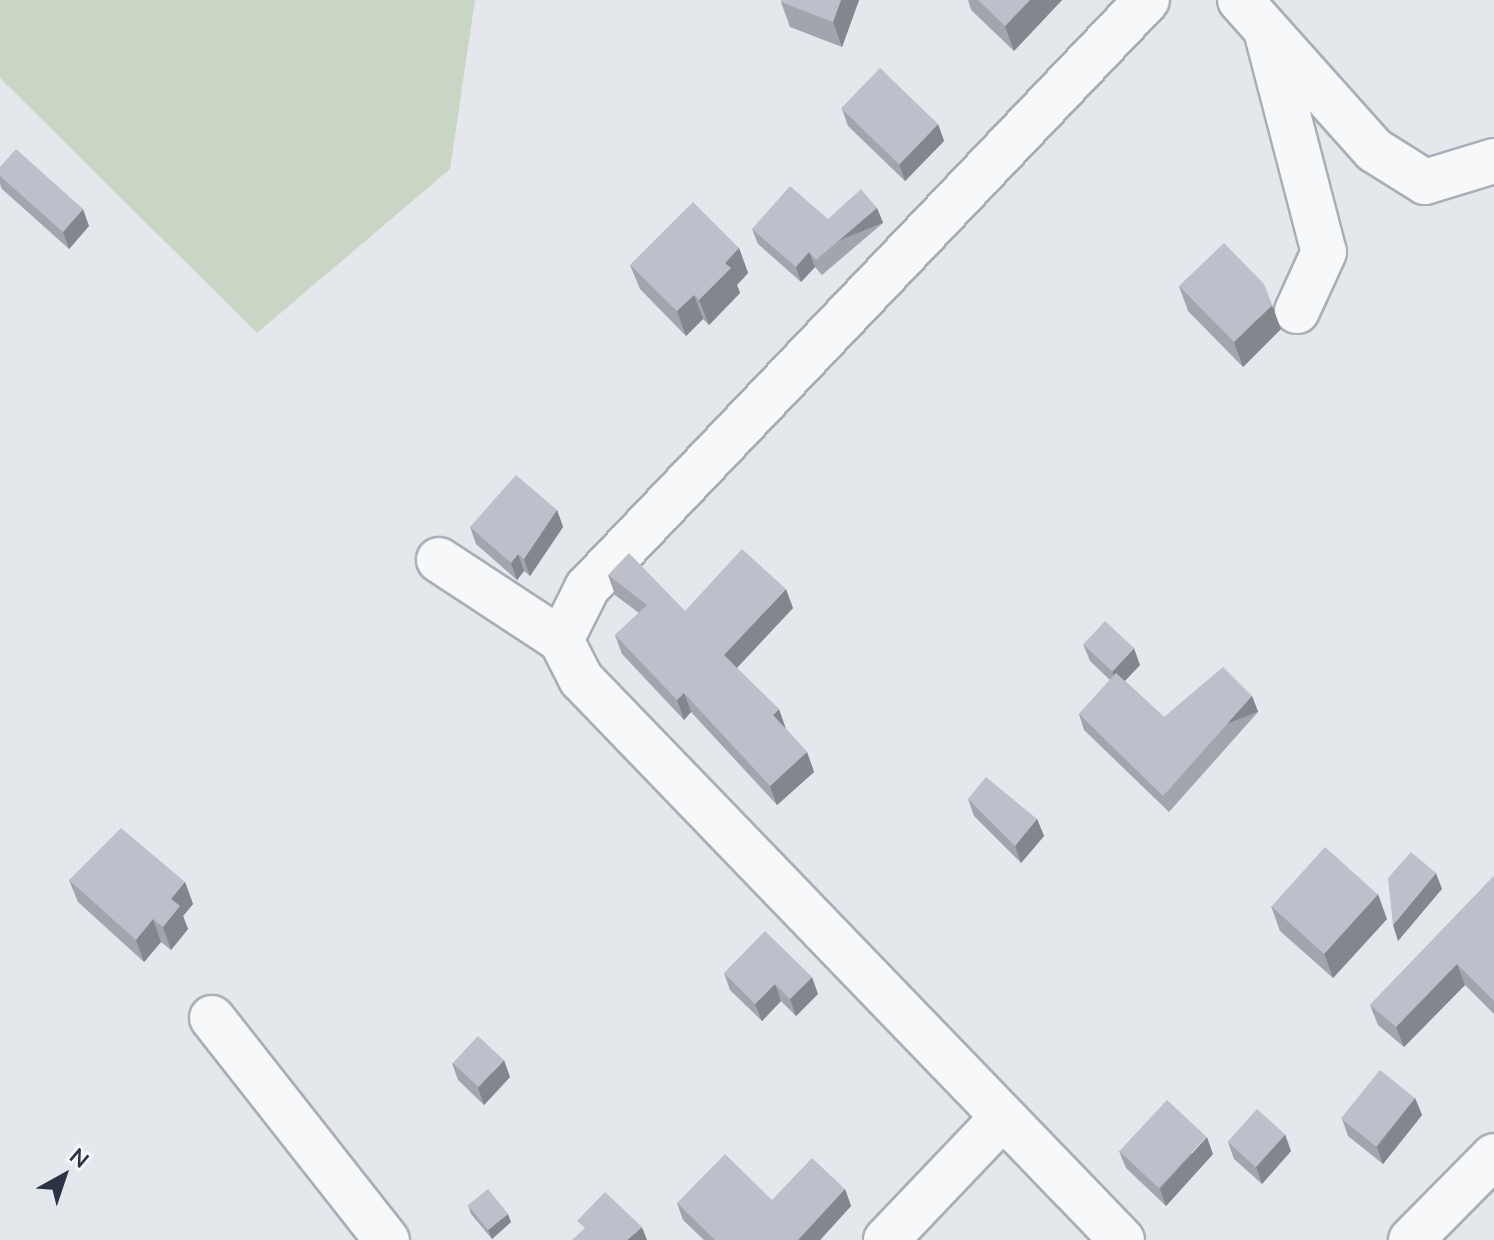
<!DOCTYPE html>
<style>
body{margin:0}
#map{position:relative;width:1494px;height:1240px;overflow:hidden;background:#e4e7ec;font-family:Mulish,sans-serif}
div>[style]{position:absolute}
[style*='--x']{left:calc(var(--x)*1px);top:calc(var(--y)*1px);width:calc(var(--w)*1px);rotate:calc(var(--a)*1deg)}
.green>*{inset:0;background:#c9d6c5}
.roads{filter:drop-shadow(2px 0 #a9aeb7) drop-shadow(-2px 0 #a9aeb7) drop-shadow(0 2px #a9aeb7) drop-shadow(0 -2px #a9aeb7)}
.minor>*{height:44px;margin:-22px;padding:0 22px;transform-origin:22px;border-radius:22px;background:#f7f8fa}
.wall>*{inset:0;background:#a1a5ae}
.shaded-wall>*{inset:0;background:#83868d;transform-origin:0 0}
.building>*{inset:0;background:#bbc0ca;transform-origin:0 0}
span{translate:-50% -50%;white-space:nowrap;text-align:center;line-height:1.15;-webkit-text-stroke:7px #f4f6f9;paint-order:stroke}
.north{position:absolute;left:24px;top:1136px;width:80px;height:80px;-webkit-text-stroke:6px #f4f6f9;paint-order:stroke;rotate:40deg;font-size:22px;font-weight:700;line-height:32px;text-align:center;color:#2b3445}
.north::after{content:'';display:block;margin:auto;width:28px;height:36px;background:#2b3445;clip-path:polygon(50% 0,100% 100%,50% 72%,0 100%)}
</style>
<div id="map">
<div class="green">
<div style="clip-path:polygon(0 0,475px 0,450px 169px,257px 333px,0 78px)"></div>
</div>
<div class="roads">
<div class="minor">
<div style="--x:1240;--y:0;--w:201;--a:48.2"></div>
<div style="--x:1374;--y:150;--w:60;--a:32.1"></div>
<div style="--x:1425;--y:182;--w:72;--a:-16.9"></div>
<div style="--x:1266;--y:30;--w:229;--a:75.4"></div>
<div style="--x:1324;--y:252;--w:65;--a:114.6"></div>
<div style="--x:439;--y:560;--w:146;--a:33.3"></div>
<div style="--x:212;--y:1018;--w:283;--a:51.8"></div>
<div style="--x:886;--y:1240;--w:170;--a:-46.4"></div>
<div style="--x:1122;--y:1240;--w:779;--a:-133.96"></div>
<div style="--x:581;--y:679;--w:44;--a:-117.1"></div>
<div style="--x:561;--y:640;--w:58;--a:-63.4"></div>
<div style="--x:587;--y:588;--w:812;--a:-46.4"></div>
<div style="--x:1411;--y:1240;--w:118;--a:-45.3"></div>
</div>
</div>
<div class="wall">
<div style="clip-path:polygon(859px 0,842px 47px,790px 27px,781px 2px)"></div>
<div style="clip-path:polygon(968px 0,1062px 0,1014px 51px,971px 10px)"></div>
<div style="clip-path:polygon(842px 109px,938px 124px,944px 141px,905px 181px,848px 126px)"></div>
<div style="clip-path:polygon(0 167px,89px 226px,69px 249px,2px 189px,0 184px)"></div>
<div style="clip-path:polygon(877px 208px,883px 223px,822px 275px,815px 267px,801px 282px,758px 244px,752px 229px,828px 219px)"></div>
<div style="clip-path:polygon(739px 248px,748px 273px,737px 285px,740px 293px,709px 325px,703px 319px,686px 336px,640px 289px,630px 265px)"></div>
<div style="clip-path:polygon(1179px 286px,1281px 329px,1243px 367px,1188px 311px)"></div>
<div style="clip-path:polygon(557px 510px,563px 527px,530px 576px,524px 571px,517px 580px,476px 544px,470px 527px)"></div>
<div style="clip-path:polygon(608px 575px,685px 611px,793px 608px,737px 668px,786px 729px,807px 752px,814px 772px,777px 805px,691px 712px,684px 720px,622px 654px,615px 635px,639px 613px,615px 595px)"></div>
<div style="clip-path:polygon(1083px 644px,1140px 665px,1125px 681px,1164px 717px,1252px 696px,1258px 712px,1169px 812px,1084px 730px,1079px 714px,1110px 680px,1090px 661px)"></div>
<div style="clip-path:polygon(968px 799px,1037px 819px,1044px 836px,1021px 863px,974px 816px)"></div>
<div style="clip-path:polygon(1494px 876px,1494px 1014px,1465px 985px,1404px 1047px,1378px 1025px,1370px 1005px)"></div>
<div style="clip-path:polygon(69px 880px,185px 882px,193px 904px,183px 916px,188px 929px,171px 950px,161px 942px,144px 962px,78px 902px)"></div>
<div style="clip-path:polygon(1271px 906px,1387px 919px,1333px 978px,1280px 931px)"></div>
<div style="clip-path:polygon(724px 973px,818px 994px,796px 1016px,781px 1001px,762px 1021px,730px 990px)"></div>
<div style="clip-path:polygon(452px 1063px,510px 1077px,484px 1105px,458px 1080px)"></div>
<div style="clip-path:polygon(1415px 1098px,1422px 1115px,1383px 1164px,1348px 1136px,1342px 1119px)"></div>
<div style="clip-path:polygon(1228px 1142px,1291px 1151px,1262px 1184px,1234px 1159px)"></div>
<div style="clip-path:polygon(1119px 1151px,1213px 1154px,1166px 1206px,1126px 1168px)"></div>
<div style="clip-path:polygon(845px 1189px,851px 1206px,820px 1240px,704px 1240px,683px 1220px,677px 1203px,772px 1200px)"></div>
<div style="clip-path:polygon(468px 1205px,511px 1222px,492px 1239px,471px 1214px)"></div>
</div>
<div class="shaded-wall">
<div style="clip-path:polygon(841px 0,859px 0,842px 47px,833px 22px)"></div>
<div style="clip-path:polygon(1030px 0,1062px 0,1014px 51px,1005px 26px)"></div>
<div style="clip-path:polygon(938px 124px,944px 141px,905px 181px,899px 164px)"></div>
<div style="left:877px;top:208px;width:16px;height:80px;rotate:68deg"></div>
<div style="clip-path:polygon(83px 209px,89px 226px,69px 249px,63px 232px)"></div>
<div style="clip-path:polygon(739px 248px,748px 273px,737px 285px,740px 293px,709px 325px,699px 300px,725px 263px)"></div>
<div style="clip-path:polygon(809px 252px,815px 267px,801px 282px,796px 267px)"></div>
<div style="clip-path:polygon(694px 295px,703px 319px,686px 336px,677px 311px)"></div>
<div style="clip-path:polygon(1272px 305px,1281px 329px,1243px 367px,1234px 342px)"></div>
<div style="clip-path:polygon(557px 510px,563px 527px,530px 576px,524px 559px)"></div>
<div style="clip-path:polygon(518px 554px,524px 571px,517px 580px,511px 563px)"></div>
<div style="clip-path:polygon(786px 589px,793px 608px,731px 674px,724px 655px)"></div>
<div style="clip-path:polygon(1134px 648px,1140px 665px,1118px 688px,1112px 671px)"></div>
<div style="clip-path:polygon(684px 693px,691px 712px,684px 720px,677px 700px)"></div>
<div style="left:1252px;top:696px;width:17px;height:134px;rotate:69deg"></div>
<div style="clip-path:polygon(779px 709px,786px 729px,773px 715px)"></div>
<div style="clip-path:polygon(807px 752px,814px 772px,777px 805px,770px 786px)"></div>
<div style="clip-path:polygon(1037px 819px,1044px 836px,1021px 863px,1015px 846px)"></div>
<div style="clip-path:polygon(1436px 873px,1442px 889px,1398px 941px,1393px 925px)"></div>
<div style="clip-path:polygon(185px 882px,193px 904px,183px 916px,188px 929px,171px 950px,163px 927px,171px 899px)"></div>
<div style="clip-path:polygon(1378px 894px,1387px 919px,1333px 978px,1324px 953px)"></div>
<div style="clip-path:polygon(153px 919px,161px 942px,144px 962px,136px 940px)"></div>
<div style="clip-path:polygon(1457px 964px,1465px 985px,1404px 1047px,1396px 1027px)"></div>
<div style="clip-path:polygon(812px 977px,818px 994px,796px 1016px,790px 999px)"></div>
<div style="clip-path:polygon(775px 984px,781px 1001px,762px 1021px,755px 1004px)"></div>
<div style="clip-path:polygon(504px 1060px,510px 1077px,484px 1105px,478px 1088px)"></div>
<div style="clip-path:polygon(1415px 1098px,1422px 1115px,1383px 1164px,1377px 1147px)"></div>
<div style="clip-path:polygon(1285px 1134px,1291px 1151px,1262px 1184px,1256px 1167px)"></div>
<div style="clip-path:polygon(1207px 1137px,1213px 1154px,1166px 1206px,1160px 1189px)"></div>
<div style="clip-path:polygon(845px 1189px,851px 1206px,820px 1240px,798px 1240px)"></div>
<div style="clip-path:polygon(508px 1214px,511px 1222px,492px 1239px,488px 1230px)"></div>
<div style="clip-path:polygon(642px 1227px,647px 1240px,627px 1240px)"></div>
</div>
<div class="building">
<div style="clip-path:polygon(781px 0,841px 0,833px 22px,781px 2px)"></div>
<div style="clip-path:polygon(978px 0,1030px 0,1005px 26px)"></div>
<div style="left:880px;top:68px;width:81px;height:56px;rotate:44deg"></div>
<div style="clip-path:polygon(16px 149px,83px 209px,63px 232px,0 176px,0 167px)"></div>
<div style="clip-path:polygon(790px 186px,828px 219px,861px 189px,877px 208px,816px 260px,809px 252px,796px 267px,752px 229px)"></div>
<div style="clip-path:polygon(693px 202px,739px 248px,725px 263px,731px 268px,699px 300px,694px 295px,677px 311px,630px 265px)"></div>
<div style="clip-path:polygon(1224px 243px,1264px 284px,1272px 305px,1234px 342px,1179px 286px)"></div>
<div style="clip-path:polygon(516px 475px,557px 510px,524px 559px,518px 554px,511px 563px,470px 527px)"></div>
<div style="clip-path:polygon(742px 549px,786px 589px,724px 655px,779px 709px,773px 715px,807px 752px,770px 786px,684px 693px,677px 700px,615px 635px,647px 605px,608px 575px,629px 553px,685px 611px)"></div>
<div style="left:1105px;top:621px;width:40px;height:32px;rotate:43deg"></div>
<div style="clip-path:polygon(1223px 667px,1252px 696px,1163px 796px,1079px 714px,1116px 673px,1164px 717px)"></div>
<div style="clip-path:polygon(986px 777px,1037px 819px,1015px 846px,968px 799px)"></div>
<div style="clip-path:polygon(121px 828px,185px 882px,171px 899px,180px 906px,163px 927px,153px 919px,136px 940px,69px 880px)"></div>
<div style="left:1325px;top:847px;width:71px;height:80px;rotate:42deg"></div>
<div style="clip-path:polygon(1411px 852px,1436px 873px,1393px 925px,1388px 878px)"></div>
<div style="clip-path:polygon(1494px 876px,1494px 1001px,1457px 964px,1396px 1027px,1370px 1005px)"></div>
<div style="clip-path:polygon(765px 931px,812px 977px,790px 999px,775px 984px,755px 1004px,724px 973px)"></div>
<div style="left:478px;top:1036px;width:35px;height:37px;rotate:43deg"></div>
<div style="left:1380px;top:1070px;width:45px;height:62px;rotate:39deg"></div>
<div style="left:1167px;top:1100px;width:54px;height:70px;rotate:43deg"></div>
<div style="left:1257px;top:1109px;width:38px;height:44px;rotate:42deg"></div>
<div style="clip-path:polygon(725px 1154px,772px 1200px,812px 1158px,845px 1189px,798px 1240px,715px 1240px,677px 1203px)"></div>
<div style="left:488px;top:1189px;width:32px;height:26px;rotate:51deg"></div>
<div style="clip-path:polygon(605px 1192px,642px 1227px,627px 1240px,572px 1240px,585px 1228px,577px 1221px)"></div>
</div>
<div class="north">N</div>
</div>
